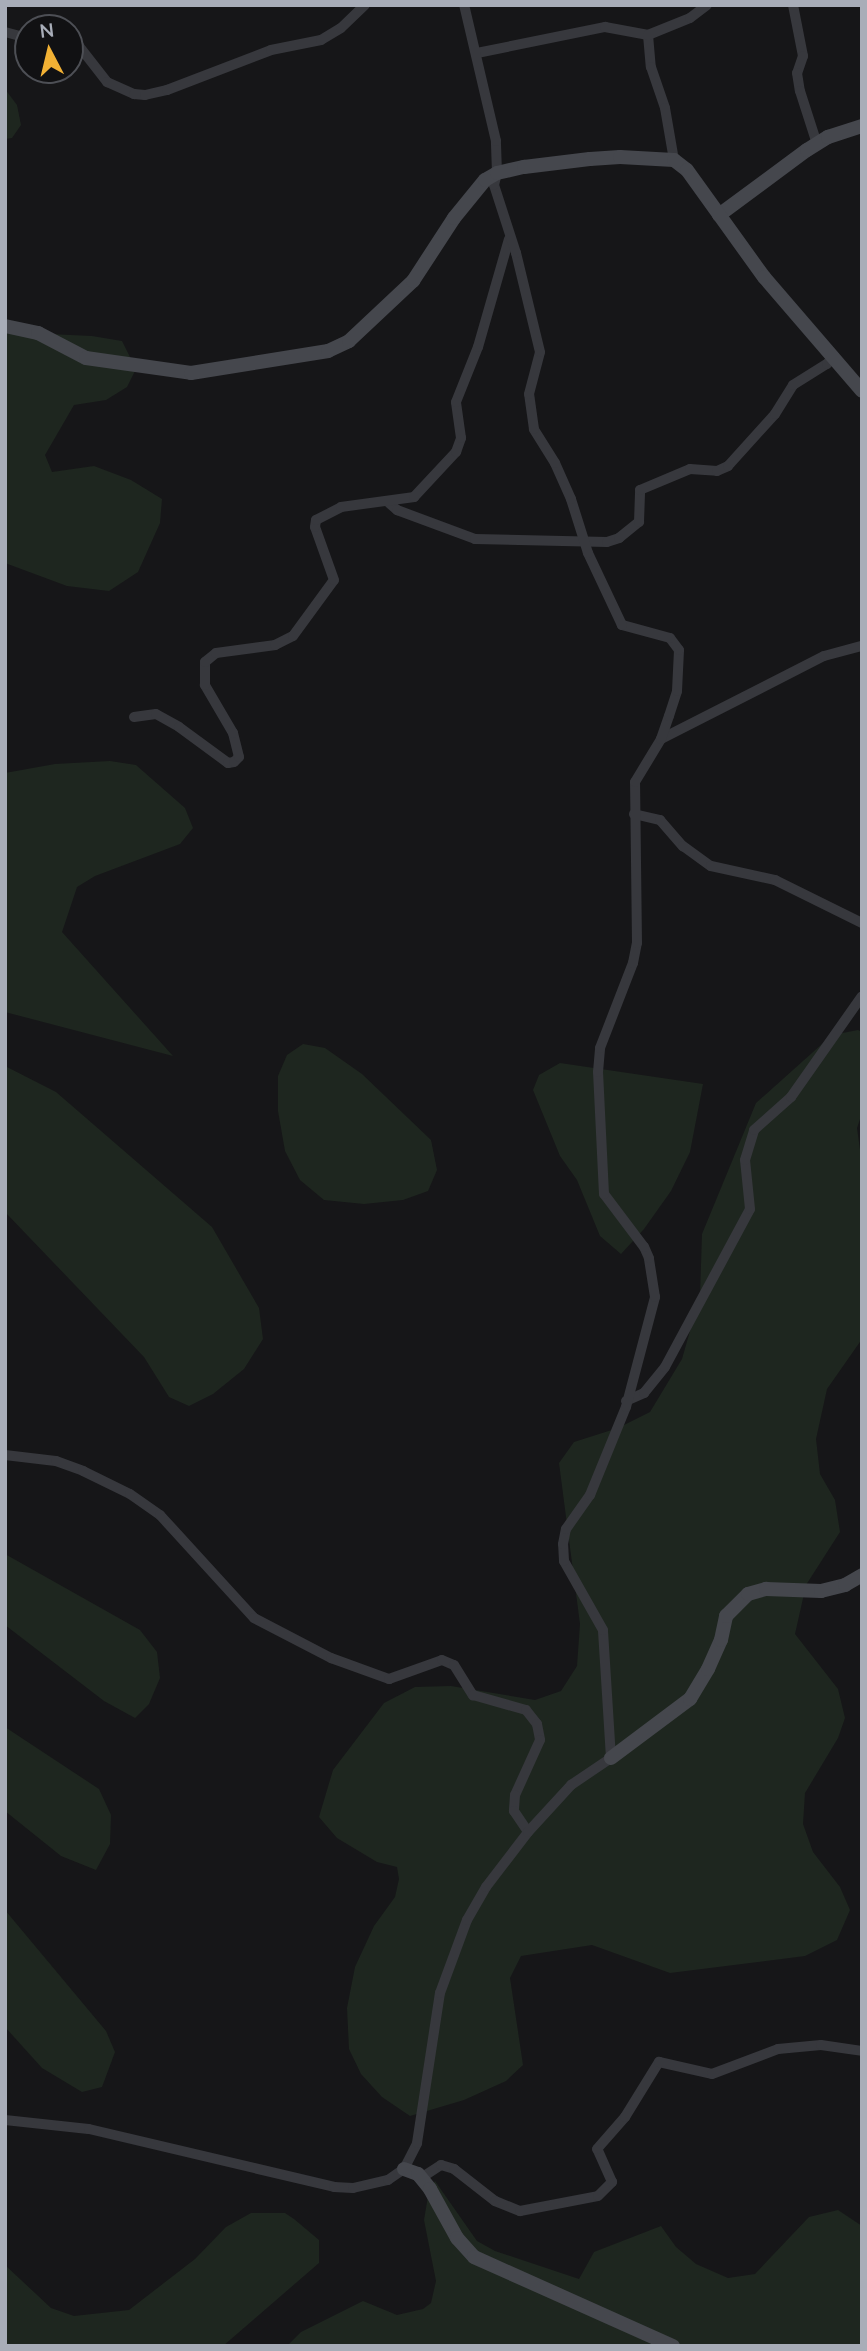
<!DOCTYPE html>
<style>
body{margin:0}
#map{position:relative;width:867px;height:2351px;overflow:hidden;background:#161618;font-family:Mulish,sans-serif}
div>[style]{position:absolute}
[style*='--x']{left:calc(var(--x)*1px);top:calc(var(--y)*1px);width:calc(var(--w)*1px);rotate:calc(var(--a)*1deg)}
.green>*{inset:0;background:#1e261f}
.street>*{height:10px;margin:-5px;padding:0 5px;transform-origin:5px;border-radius:5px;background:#37383d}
.secondary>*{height:14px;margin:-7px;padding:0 7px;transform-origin:7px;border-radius:7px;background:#45474d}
span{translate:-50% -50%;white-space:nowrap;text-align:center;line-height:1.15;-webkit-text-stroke:5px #111113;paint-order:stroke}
.frame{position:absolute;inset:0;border:7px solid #a8adb8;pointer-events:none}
.north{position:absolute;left:14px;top:14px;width:70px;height:70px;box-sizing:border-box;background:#111113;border:2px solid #4d4f55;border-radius:50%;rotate:353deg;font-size:19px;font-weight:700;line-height:28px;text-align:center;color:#a8adb8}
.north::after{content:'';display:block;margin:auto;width:24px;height:32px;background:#f2b134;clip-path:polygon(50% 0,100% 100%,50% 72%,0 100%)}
</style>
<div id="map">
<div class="green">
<div style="clip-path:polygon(5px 89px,17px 105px,21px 125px,12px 138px,5px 139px)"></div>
<div style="clip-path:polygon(5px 332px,92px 336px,122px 341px,136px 369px,127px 387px,106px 400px,74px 405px,45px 455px,52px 472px,94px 466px,131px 480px,162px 499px,160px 523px,138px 572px,109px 591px,67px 586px,5px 563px)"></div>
<div style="clip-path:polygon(110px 761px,136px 765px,185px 808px,193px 828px,180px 844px,95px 876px,77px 887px,62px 932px,173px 1056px,5px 1012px,5px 773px,55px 764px)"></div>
<div style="clip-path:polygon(858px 1030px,862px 1032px,862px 1113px,857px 1128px,862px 1164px,862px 1339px,827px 1389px,816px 1439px,820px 1474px,835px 1500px,840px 1532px,806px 1585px,795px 1634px,838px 1689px,845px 1718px,838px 1738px,805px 1793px,803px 1824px,813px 1852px,840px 1887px,850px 1910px,837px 1940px,805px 1956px,670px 1973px,592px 1945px,521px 1956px,510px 1978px,523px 2065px,506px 2081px,464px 2100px,410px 2116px,382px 2097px,361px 2074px,349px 2049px,347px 2008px,355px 1967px,374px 1926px,395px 1897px,399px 1879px,397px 1867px,377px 1862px,337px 1838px,319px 1817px,333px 1770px,384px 1703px,415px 1687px,451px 1686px,535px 1700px,561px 1691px,577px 1666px,580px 1624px,559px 1463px,574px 1442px,618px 1428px,650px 1412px,682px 1359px,700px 1296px,702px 1234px,756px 1103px,832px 1035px)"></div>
<div style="clip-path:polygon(303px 1044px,325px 1048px,362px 1074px,431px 1140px,437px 1170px,428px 1191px,403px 1200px,364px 1204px,324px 1200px,300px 1180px,285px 1151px,278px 1111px,278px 1076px,287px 1055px)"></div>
<div style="clip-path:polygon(560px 1063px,703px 1084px,690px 1152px,671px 1191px,644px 1229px,621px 1254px,600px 1236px,577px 1180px,560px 1156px,533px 1090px,539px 1075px)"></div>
<div style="clip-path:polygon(5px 1066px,56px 1092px,212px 1227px,259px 1308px,263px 1339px,244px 1369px,213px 1394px,189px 1406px,169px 1397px,144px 1357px,5px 1212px)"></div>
<div style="clip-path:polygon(5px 1554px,140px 1630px,157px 1652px,160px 1678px,149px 1704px,135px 1718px,104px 1701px,5px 1625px)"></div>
<div style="clip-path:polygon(5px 1727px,99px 1789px,111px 1815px,110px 1844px,96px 1870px,61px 1856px,5px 1811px)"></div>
<div style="clip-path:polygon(5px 1910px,106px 2031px,115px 2052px,102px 2087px,82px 2092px,42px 2068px,5px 2027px)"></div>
<div style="clip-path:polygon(435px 2181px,477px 2241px,495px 2251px,579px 2279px,594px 2252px,661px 2226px,676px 2247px,696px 2264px,728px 2278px,755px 2274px,809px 2217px,838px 2210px,862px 2226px,862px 2346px,287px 2346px,301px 2332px,363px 2301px,397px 2315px,423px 2309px,431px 2303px,436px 2281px,424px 2220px,429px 2190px)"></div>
<div style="clip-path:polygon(251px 2213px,285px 2213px,294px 2219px,319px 2240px,319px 2263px,223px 2346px,5px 2346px,5px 2265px,51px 2308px,74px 2316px,129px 2310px,195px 2259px,226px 2227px)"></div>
</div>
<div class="street">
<div style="--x:793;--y:5;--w:52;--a:78.9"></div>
<div style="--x:803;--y:56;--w:18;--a:109"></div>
<div style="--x:797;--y:73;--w:18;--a:81"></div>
<div style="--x:800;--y:91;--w:56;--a:72.2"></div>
<div style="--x:5;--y:32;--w:24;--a:15"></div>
<div style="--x:648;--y:35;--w:32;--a:85"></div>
<div style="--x:651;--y:67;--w:43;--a:71.1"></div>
<div style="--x:665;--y:108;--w:53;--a:80.2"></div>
<div style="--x:70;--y:42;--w:10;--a:24"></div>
<div style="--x:79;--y:46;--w:46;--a:52.1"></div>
<div style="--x:107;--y:82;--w:30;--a:24"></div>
<div style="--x:134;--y:94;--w:11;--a:5"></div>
<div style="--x:145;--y:95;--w:23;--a:-13"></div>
<div style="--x:167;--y:90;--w:111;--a:-21"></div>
<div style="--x:271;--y:50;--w:51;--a:-11.3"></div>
<div style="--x:321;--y:40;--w:23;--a:-31"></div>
<div style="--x:341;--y:28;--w:33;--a:-44"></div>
<div style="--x:477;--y:53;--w:131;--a:-11.5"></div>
<div style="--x:605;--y:27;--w:44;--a:10.5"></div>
<div style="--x:648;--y:35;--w:45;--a:-22"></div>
<div style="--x:690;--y:18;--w:21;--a:-37"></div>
<div style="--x:389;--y:503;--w:11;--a:41"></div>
<div style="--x:397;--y:510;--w:83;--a:20.4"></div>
<div style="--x:475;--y:539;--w:132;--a:1.3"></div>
<div style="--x:607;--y:542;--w:13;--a:-18"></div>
<div style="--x:619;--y:538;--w:26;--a:-39"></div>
<div style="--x:639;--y:522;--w:32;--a:-88"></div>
<div style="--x:640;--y:490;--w:54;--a:-22.8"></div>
<div style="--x:690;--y:469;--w:27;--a:4"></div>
<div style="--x:717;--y:471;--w:12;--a:-24"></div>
<div style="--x:728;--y:466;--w:70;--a:-47.9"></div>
<div style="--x:775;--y:414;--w:34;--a:-58"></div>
<div style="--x:793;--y:385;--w:40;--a:-32"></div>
<div style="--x:827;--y:364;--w:11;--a:-49"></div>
<div style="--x:134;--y:717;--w:22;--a:-8"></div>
<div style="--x:156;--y:714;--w:26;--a:29"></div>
<div style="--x:179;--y:727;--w:61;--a:36.3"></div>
<div style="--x:228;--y:763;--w:6;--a:-9"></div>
<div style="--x:234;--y:762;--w:7;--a:-45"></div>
<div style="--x:239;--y:757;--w:25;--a:-104"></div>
<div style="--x:233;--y:733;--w:56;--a:-120.3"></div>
<div style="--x:205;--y:685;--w:23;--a:-90"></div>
<div style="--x:205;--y:662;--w:14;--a:-39"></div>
<div style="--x:216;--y:653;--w:60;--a:-7.7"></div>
<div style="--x:275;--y:645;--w:20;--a:-27"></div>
<div style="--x:293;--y:636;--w:69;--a:-53.8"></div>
<div style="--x:334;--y:580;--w:56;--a:-109.7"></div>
<div style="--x:315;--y:527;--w:7;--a:-82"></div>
<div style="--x:316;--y:520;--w:28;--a:-27"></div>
<div style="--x:341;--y:507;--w:74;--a:-7.8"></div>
<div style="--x:414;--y:497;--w:62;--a:-47"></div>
<div style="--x:456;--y:452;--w:15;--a:-70"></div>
<div style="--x:461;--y:438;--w:36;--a:-98"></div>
<div style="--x:456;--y:402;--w:59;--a:-68.2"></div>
<div style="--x:478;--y:347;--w:112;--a:-74"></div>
<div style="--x:661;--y:739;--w:183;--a:-27"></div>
<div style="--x:824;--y:656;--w:39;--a:-15"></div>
<div style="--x:634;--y:814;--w:27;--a:13"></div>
<div style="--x:660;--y:820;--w:35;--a:49"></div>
<div style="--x:683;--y:846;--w:34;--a:36"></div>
<div style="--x:711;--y:866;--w:66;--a:12.3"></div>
<div style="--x:775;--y:880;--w:97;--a:26.3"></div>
<div style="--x:626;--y:1401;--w:20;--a:-24"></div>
<div style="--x:644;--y:1393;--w:33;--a:-51"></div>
<div style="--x:665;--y:1367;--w:179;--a:-61.7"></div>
<div style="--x:750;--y:1209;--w:49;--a:-95.8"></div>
<div style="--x:745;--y:1160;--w:31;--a:-73"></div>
<div style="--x:754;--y:1130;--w:50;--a:-41.7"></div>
<div style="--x:791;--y:1097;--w:123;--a:-54.9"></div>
<div style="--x:5;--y:1455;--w:51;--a:6.7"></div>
<div style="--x:56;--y:1461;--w:29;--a:20"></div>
<div style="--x:83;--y:1471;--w:52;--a:26.1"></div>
<div style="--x:130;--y:1494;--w:37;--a:35"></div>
<div style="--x:160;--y:1515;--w:139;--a:47.6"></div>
<div style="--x:254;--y:1618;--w:87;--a:27.5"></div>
<div style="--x:331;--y:1658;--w:62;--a:19.9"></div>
<div style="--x:389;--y:1679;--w:56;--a:-19.7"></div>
<div style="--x:442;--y:1660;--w:13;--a:23"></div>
<div style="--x:454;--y:1665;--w:36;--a:58"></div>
<div style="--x:473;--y:1695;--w:55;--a:15.8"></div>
<div style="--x:526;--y:1710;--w:18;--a:52"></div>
<div style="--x:537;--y:1724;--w:16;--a:79"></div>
<div style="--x:540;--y:1740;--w:60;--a:114.4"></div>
<div style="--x:515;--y:1795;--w:16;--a:94"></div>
<div style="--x:514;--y:1811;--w:25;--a:56"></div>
<div style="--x:5;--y:2120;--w:84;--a:6.1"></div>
<div style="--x:89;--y:2129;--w:252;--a:13.3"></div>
<div style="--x:334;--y:2187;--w:19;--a:3"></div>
<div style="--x:353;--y:2188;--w:36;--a:-13"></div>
<div style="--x:388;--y:2180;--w:19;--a:-35"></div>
<div style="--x:404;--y:2169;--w:29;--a:-63"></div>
<div style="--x:417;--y:2143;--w:152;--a:-81.3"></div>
<div style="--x:440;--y:1993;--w:78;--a:-69.7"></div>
<div style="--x:467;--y:1920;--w:38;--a:-60"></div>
<div style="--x:486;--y:1887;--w:69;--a:-52.6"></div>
<div style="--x:528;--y:1832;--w:64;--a:-47.5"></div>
<div style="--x:571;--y:1785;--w:48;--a:-34"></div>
<div style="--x:611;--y:1758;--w:128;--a:-93.6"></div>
<div style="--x:603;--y:1630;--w:79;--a:-119.5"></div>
<div style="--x:564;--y:1561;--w:17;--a:-93"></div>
<div style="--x:563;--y:1544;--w:15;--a:-79"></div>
<div style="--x:566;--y:1529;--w:42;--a:-54.8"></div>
<div style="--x:590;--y:1495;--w:95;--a:-67.8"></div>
<div style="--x:626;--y:1407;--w:114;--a:-75.2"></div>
<div style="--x:655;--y:1297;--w:39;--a:-99"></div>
<div style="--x:649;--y:1258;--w:12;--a:-114"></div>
<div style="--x:644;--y:1247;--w:66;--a:-127"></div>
<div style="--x:604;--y:1194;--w:122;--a:-92.8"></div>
<div style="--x:598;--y:1072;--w:24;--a:-85"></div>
<div style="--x:600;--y:1048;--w:91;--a:-68.8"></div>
<div style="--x:633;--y:963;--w:20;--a:-79"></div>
<div style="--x:637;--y:943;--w:161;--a:-90.7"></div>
<div style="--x:635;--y:782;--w:50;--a:-58.8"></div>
<div style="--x:661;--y:739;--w:24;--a:-71"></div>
<div style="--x:669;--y:716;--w:26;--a:-72"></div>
<div style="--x:677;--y:691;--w:41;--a:-87.2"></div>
<div style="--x:679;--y:650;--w:15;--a:-127"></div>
<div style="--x:670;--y:638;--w:50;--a:-164.8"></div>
<div style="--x:622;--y:625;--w:80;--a:-115.3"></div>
<div style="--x:588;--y:553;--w:57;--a:-107.5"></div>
<div style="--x:571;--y:499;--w:39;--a:-114"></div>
<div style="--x:555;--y:463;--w:40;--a:-122"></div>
<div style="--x:534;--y:429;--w:35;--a:-98"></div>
<div style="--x:529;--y:394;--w:43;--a:-75.3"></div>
<div style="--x:540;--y:352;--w:102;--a:-103.6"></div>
<div style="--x:516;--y:253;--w:71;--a:-107.9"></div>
<div style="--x:494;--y:185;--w:12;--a:-76"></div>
<div style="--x:497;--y:173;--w:32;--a:-92"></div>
<div style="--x:496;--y:141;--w:140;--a:-103.2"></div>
<div style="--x:421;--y:2178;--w:24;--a:-33"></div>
<div style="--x:441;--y:2165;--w:14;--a:17"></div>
<div style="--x:454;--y:2169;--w:52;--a:38"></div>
<div style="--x:495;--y:2201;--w:27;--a:22"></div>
<div style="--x:520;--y:2211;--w:79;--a:-10.9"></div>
<div style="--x:598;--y:2196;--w:20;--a:-45"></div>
<div style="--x:612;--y:2182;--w:36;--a:-114"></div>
<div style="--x:597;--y:2149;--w:43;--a:-48.8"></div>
<div style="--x:625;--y:2117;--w:65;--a:-58.3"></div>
<div style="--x:659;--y:2062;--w:54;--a:12.8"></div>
<div style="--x:712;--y:2074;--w:71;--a:-20.7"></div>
<div style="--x:778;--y:2049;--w:43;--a:-5.3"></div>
<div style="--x:821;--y:2045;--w:41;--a:8.3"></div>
</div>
<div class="secondary">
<div style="--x:719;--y:215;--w:109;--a:-36.5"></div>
<div style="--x:807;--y:150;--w:25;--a:-32"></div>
<div style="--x:828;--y:137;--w:36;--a:-18"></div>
<div style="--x:5;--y:326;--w:34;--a:12"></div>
<div style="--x:38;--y:333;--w:54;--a:27.5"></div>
<div style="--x:86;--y:358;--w:106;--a:8.1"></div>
<div style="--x:191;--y:373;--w:139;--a:-9.1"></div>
<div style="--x:328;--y:351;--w:23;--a:-25"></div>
<div style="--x:349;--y:341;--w:88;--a:-43.2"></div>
<div style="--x:413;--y:281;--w:75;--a:-56.9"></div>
<div style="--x:454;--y:218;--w:49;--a:-50.8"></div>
<div style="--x:485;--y:180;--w:14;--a:-30"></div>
<div style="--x:497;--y:173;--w:28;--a:-13"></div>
<div style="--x:524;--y:167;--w:66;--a:-6.9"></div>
<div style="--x:590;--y:159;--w:30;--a:-4"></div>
<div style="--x:620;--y:157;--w:54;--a:3.2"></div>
<div style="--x:674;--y:160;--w:16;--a:38"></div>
<div style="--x:687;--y:170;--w:132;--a:54.3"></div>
<div style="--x:764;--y:277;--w:150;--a:49.3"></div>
<div style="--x:611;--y:1758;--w:99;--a:-36.8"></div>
<div style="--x:690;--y:1699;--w:35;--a:-59"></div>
<div style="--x:708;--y:1669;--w:32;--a:-66"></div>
<div style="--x:721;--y:1640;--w:25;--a:-78"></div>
<div style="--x:726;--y:1616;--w:31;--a:-45"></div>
<div style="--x:748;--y:1594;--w:19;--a:-16"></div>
<div style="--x:766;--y:1589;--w:55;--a:2.1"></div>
<div style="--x:821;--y:1591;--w:25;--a:-14"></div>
<div style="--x:845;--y:1585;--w:20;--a:-30"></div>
<div style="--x:404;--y:2169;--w:15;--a:20"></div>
<div style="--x:418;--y:2174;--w:19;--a:51"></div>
<div style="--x:430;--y:2189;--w:56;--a:61.1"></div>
<div style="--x:457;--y:2238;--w:25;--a:48"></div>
<div style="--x:474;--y:2257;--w:218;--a:24.1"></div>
</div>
<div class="frame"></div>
<div class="north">N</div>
</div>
